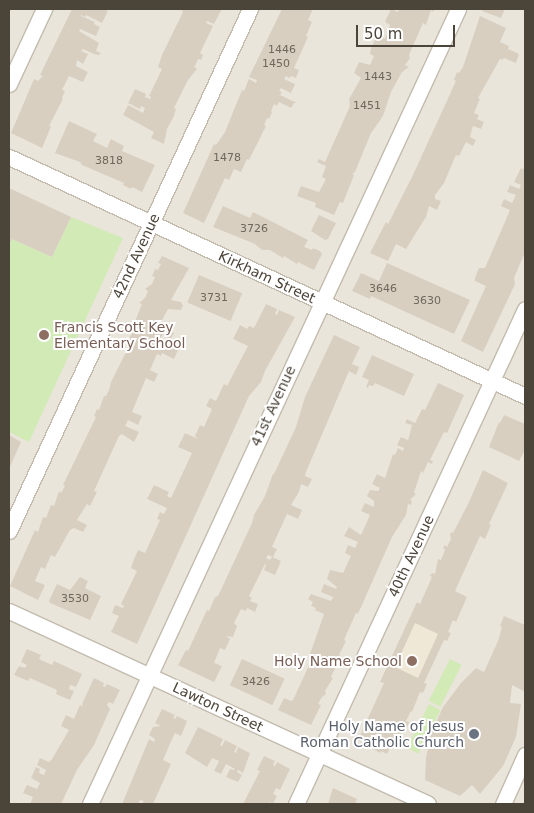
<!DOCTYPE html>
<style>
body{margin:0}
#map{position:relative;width:534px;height:813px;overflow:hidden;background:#f6f3ec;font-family:"DejaVu Sans",sans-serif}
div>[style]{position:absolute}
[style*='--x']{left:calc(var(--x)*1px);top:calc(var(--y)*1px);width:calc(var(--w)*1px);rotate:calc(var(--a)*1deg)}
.residential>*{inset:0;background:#eae5da;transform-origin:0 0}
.education>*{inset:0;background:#efe8d6}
.green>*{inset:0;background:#d2eab5;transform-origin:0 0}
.building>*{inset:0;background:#d8cfc1;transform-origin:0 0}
.roads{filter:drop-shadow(1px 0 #c2bbae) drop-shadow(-1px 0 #c2bbae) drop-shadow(0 1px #c2bbae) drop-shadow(0 -1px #c2bbae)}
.minor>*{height:15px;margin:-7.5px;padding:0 7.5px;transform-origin:7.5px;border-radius:7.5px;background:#fff}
.dots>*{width:14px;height:14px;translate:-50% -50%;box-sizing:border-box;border:2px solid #fff;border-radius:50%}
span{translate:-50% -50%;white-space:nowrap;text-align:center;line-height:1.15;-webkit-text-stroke:4px #fff;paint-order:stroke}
.number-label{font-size:11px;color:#6e675b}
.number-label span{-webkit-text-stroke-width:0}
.street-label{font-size:14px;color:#4b4439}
.education-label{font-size:14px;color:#785e54}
.left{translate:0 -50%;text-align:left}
.right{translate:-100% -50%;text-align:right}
.worship-label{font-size:14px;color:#5b616d}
.frame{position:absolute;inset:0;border:10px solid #4b4439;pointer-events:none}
.scale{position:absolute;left:356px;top:25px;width:99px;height:22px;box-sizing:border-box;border:2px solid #4b4439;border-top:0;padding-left:6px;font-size:15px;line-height:18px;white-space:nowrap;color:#4b4439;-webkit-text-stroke:4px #fff;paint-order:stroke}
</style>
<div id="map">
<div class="residential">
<div style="left:9px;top:9px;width:516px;height:795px"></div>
</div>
<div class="education">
<div style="clip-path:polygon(431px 580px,467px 597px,456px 622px,453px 621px,448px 632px,451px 633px,447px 641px,444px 640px,424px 683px,427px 684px,423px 693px,420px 692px,412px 712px,411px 712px,407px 720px,409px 722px,407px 728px,404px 727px,395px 749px,390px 749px,387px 754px,381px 751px,380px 753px,358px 740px,384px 684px,380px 682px,417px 602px,420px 603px)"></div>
</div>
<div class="green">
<div style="clip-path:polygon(71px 217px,123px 238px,29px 442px,9px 432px,9px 245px,12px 239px,52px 257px)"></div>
<div style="left:450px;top:659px;width:13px;height:47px;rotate:27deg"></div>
<div style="left:429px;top:704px;width:13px;height:49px;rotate:27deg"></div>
</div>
<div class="building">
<div style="clip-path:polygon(72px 9px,103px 9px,108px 11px,102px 23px,86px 15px,85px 17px,81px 15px,81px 16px,95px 22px,94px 24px,100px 27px,96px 36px,80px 29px,79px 31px,99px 43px,96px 51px,101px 53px,99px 55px,94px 54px,83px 49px,81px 51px,88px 54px,83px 64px,77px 60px,76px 66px,88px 72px,83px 82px,69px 76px,62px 90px,65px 91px,62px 98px,63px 99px,49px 126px,51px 126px,48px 134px,42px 148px,11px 133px,34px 79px,38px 81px,43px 76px,40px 75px)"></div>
<div style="clip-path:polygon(181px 9px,222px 9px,215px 22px,214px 24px,207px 21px,206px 23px,213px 26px,200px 53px,203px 55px,201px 60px,198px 59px,195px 66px,193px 65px,197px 69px,188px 80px,174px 108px,176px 109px,174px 116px,167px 129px,164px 144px,151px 138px,154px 132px,123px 115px,128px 105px,143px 113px,145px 108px,141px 106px,140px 109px,128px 103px,135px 89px,146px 94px,145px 97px,150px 99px,151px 97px,149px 96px,162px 69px,158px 67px,162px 55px,183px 12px)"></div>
<div style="clip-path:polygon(282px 9px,313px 9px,308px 20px,312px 22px,306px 36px,308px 37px,294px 68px,299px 70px,296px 78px,291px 76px,289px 78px,286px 76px,284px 79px,295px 84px,291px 93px,281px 88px,279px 91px,282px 92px,280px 95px,297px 103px,294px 103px,291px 108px,279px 102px,277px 106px,274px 104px,271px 111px,272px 112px,269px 119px,267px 118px,264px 125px,266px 126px,249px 160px,247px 159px,241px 172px,234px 169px,229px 180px,225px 178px,204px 223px,183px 213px,214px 144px,216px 145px,225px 132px,242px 90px,244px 91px,249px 79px,256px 83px,257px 80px,249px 77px)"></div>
<div style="clip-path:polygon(391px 9px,398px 12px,399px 9px,435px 9px,433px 12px,431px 10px,426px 25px,423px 23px,409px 55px,410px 58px,405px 65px,409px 67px,402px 72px,391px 92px,383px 116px,371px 133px,355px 172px,352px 174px,354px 175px,343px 203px,340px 202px,334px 215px,315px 207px,316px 203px,297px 196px,301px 186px,319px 192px,326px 179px,322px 177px,326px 166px,317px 162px,319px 159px,325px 162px,350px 106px,349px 99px,361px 78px,354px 73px,359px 62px,370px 65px,374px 56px,370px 54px,371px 49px,377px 35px,385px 39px,390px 25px,385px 22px)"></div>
<div style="clip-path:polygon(483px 9px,505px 9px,501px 18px,482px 11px)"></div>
<div style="clip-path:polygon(480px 16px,506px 28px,500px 42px,509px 46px,508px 49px,519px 54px,516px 63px,504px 58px,503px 60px,500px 59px,478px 98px,480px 99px,474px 113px,479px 115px,477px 119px,484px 122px,481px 129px,473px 126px,472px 129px,470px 137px,476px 140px,473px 146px,466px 142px,459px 156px,456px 155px,444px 183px,435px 195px,435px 199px,441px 201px,437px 210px,429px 206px,426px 217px,406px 249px,396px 244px,388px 261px,370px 253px,386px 222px,388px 224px,412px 177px,456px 81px,454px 80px,457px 72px,459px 73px,463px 67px)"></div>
<div style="clip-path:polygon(69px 121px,97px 134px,93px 141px,107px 148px,111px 139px,124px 146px,122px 151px,155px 165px,142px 192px,132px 187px,131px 189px,123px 185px,124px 183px,82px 165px,80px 162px,55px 153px)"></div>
<div style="clip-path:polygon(521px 168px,525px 170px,525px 252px,514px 278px,515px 284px,483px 352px,461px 341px,486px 286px,475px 281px,475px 278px,479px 268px,485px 268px,510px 210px,501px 206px,504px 199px,512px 203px,516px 195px,507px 192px,510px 185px,519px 189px,521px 185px,514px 182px)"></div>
<div style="clip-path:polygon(9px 188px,71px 217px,52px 257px,12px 239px,9px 245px)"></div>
<div style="clip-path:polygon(223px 206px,250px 218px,253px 212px,308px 240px,304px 247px,312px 250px,313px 248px,320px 251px,322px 254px,314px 270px,298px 262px,297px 264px,284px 256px,283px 258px,270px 250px,262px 250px,255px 244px,213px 227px)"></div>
<div style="clip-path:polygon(319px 215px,336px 223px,328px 239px,325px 240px,311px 231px)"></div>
<div style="clip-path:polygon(162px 256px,189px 268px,171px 300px,181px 302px,183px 306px,181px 310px,168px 309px,161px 322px,167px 325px,165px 328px,174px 333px,170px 340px,163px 334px,160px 339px,178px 350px,174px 359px,162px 353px,161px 356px,157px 354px,150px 370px,158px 374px,154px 382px,146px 378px,132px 412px,142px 416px,138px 425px,128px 420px,125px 426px,139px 432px,134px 442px,122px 434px,119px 436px,94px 491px,97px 492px,90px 506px,87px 504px,77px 520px,87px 525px,83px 532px,74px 528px,70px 530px,55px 557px,51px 555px,45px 569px,41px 567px,35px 581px,45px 585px,38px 600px,10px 586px,35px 530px,38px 532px,43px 517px,46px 518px,51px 505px,54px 506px,59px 491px,61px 493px,65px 486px,63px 485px,96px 417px,94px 416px,97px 409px,99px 410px,104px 396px,106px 396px,109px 390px,111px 382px,128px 348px,128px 340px,136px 327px,133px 326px,142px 304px,139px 303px,145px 298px,148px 291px,145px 289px,152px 284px,155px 277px,152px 276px,155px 269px,158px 270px,161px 264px,158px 263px)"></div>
<div style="clip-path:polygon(387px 263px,470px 300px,454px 334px,371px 296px,370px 299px,352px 291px,361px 273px,379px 281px)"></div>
<div style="left:199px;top:275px;width:47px;height:30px;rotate:23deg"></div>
<div style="clip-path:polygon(266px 304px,277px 309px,275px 314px,277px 315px,279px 310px,295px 317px,265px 371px,261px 382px,249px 396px,137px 644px,111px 632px,119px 616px,112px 613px,115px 605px,123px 608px,124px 606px,121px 604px,137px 571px,131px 568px,134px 559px,138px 550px,145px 553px,160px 520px,157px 519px,160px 512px,164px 514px,167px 508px,147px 499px,154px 485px,169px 492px,167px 496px,171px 498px,192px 453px,178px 447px,185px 433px,198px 439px,195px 436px,200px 425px,204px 427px,212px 409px,206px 406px,210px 398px,216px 401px,224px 384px,227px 386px,248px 346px,233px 339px,240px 325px,247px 329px,249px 326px,254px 328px)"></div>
<div style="clip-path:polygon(334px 335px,360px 347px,352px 364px,359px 367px,356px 375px,349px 371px,306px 472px,305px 476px,312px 479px,308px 487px,301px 484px,299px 492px,291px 505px,302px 510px,298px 519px,287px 514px,272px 547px,277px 549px,273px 557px,268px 555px,266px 558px,270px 560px,272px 557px,281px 561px,275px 575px,264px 570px,266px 565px,265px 564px,249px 596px,252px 598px,250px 601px,258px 604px,255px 612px,247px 608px,246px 611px,241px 609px,234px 623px,237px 626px,233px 637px,226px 636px,230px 639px,225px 650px,220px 648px,214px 663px,222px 666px,214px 682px,178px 665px,186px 650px,188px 651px,207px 610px,209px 611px,215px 597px,218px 596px,239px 551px,252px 523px,254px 515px,265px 496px,273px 474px,274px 474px,296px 427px,305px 397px)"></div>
<div style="clip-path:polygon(372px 355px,414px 374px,404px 396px,375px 383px,373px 386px,369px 385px,368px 388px,366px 387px,369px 380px,362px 377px)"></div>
<div style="clip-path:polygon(438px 383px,464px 395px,447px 433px,444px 432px,430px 460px,433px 461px,432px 464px,428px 462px,423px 473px,421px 471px,414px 493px,416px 494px,410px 500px,412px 501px,411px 505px,406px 503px,408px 504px,406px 515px,392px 537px,358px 614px,356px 613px,347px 633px,344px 640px,346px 641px,339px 655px,341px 656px,331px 677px,333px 678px,325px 691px,326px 694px,322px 697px,318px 704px,321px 705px,311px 725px,278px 710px,284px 698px,291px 701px,293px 700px,312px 659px,309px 657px,324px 614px,315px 610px,316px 608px,311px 606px,313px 602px,308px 599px,311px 594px,331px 601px,333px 597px,321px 592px,324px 584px,336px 589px,337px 587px,327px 579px,330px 570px,343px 573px,351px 556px,345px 553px,348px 545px,355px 548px,358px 542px,344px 536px,349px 527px,361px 535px,370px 515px,361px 511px,365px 503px,374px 507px,374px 501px,367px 496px,370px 490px,378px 491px,380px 488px,372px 484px,377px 474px,385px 478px,393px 454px,395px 455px,398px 448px,403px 451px,404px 448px,397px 445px,401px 437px,408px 440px,409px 437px,412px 425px,405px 423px,407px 419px,415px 423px,422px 409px,425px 410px)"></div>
<div style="clip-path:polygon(504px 415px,525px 424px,525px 450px,519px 461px,489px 447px,499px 422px,500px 423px)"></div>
<div style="clip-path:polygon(9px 435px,21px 442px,9px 469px)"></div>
<div style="clip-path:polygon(evenodd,483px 470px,508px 483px,489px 524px,491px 525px,485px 539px,480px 536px,455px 591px,467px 597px,456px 622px,453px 620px,448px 632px,451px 633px,447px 641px,444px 640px,424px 683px,427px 684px,423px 693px,420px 692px,412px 712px,411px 711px,406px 721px,409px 722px,407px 728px,404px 726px,395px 749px,390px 748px,387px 754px,381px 751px,380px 753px,358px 740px,384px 683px,380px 682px,417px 602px,420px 604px,432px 577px,430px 576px,432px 573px,435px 574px,438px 559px,441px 560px,444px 553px,445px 549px,443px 548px,445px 545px,447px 547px,451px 539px,450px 535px,451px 532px,453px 533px,468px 504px,483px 470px,415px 623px,438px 634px,418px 678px,395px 667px,415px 623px)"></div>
<div style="clip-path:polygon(80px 577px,88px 581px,85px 588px,101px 596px,90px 620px,50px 603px,49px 601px,57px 584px,70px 590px)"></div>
<div style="clip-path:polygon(504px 616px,525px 625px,525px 692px,512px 685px,510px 703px,521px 704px,516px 737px,503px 766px,480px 794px,472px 785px,460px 796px,425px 780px,426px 758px,432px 731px,443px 707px,461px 683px,476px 668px,484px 672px,498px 641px,502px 627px,500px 626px)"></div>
<div style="clip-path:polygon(27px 649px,41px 655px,39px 659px,52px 665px,54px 661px,82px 674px,76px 687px,70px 685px,69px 689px,74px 691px,70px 700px,56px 694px,57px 690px,30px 678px,28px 681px,14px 675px,19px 666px,25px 668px,27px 665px,21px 662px)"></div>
<div style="left:242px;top:659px;width:47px;height:29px;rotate:25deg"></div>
<div style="clip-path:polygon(94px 678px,104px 683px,103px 686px,105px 687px,107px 684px,120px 690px,113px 704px,109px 702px,107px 705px,110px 709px,94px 745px,77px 770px,61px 804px,30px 804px,33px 797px,23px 793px,27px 785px,37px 789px,40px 783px,31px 778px,36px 767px,40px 769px,39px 773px,44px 775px,46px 770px,37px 765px,40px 758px,49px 762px,52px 759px,69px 730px,61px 726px,66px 715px,74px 719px,80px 705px,83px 707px,82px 704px)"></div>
<div style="clip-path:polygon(162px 709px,175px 715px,173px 718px,175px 719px,177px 716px,187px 721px,181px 736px,175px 733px,169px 746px,163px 760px,171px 764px,153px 804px,142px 804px,144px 801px,140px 800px,138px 804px,122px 804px,149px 739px,154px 742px,155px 739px,149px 735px,153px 727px,161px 726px,155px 723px)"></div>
<div style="clip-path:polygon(198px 727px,223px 739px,220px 745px,222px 746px,225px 740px,237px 746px,234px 752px,236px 753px,238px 747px,250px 753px,243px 773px,238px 770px,237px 772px,242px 775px,238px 782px,226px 777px,230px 769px,234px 770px,235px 769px,226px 764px,221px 774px,214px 771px,219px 761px,212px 758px,207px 767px,185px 753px)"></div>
<div style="clip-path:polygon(264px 756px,275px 761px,273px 765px,275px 766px,277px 762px,290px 769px,280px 790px,276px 788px,273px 794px,277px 796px,273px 804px,269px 802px,268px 804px,243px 804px,260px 771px,257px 770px)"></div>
<div style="clip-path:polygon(333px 788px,357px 799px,355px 804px,328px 804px)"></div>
</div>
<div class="roads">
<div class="minor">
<div style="--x:9;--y:84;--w:83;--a:-65"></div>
<div style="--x:9;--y:157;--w:569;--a:24.85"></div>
<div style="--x:9;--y:531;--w:575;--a:-65.22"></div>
<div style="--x:9;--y:611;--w:461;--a:24.7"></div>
<div style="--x:90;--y:804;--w:876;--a:-65.16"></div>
<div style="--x:296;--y:804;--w:545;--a:-65.17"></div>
<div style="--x:503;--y:804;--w:54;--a:-65.8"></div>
</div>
</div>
<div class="dots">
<div style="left:44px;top:335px;background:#8d6e63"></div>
<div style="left:412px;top:661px;background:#8d6e63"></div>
<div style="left:474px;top:734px;background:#6b7280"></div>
</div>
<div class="number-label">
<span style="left:282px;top:50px">1446</span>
<span style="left:276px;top:64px">1450</span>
<span style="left:378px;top:77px">1443</span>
<span style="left:367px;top:106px">1451</span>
<span style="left:227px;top:158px">1478</span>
<span style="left:109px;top:161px">3818</span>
<span style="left:254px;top:229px">3726</span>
<span style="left:383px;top:289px">3646</span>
<span style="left:214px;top:298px">3731</span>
<span style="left:427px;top:301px">3630</span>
<span style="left:75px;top:599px">3530</span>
<span style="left:256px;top:682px">3426</span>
</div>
<div class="street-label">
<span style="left:136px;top:256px;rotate:-65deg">42nd Avenue</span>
<span style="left:267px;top:277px;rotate:25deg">Kirkham Street</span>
<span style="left:273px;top:406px;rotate:-65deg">41st Avenue</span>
<span style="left:411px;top:556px;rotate:-65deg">40th Avenue</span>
<span style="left:218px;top:707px;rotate:25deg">Lawton Street</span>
</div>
<div class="education-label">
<span class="left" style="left:54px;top:335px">Francis Scott Key<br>Elementary School</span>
<span class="right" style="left:402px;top:661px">Holy Name School</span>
</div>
<div class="worship-label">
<span class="right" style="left:464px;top:734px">Holy Name of Jesus<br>Roman Catholic Church</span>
</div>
<div class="frame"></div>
<div class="scale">50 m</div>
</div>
